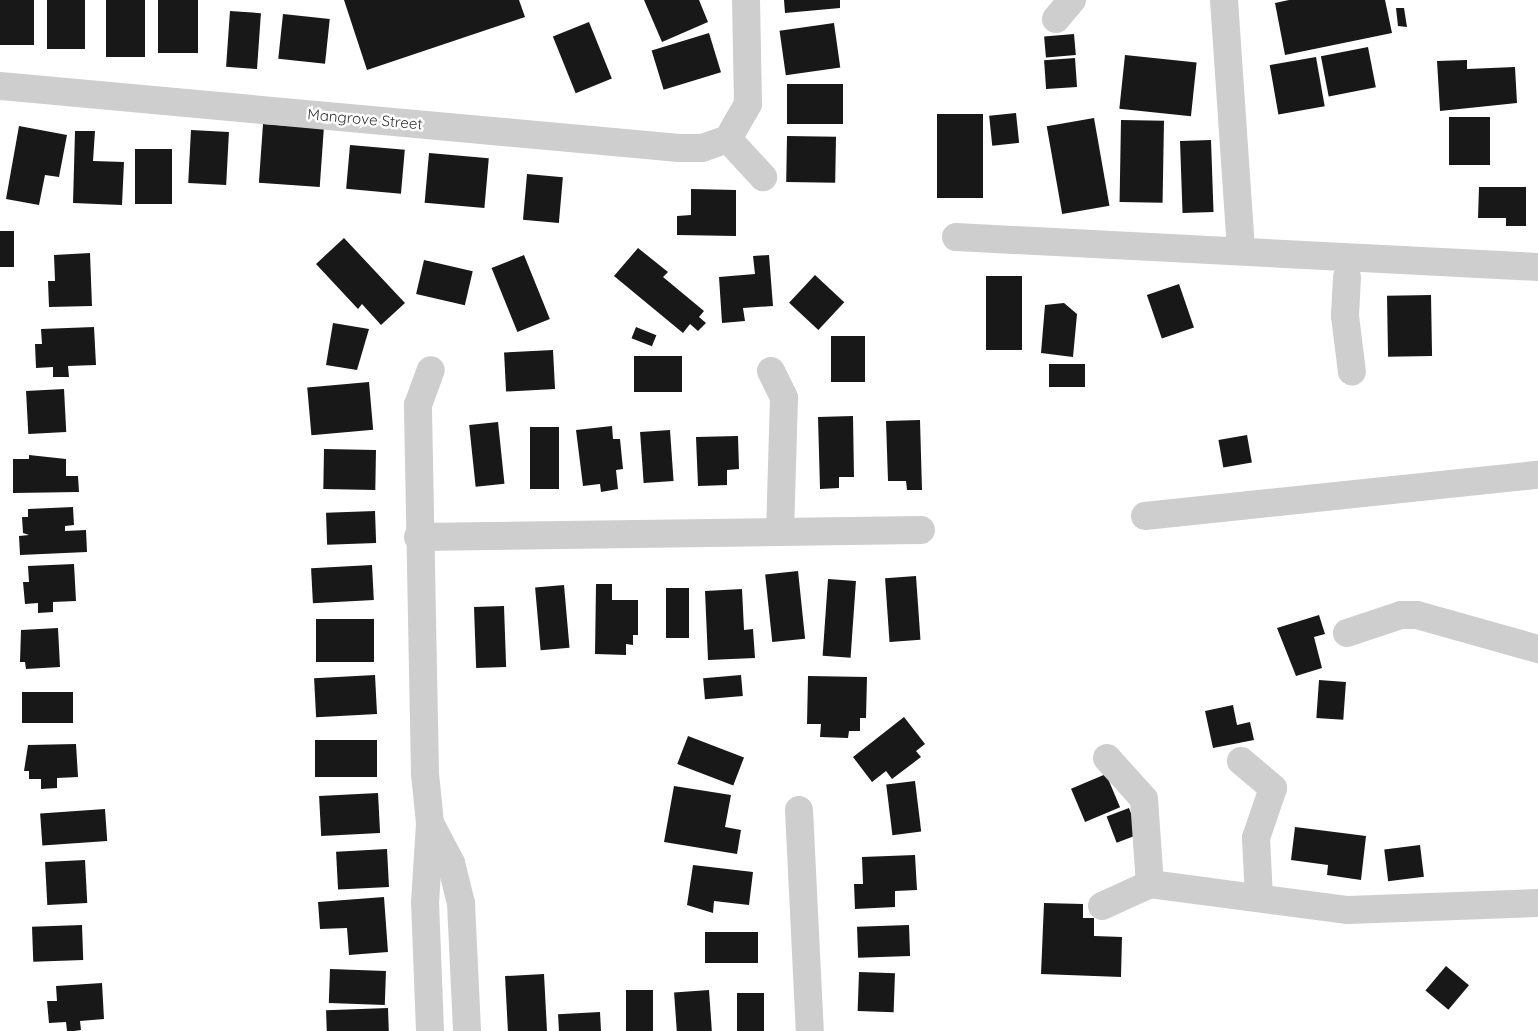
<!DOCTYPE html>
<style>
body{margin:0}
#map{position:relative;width:1538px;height:1031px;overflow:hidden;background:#fff;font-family:Quicksand,sans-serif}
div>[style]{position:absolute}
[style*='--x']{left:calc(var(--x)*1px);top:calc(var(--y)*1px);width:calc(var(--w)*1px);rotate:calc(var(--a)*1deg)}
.building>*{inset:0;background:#181818;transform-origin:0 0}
.minor>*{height:28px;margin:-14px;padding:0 14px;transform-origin:14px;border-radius:14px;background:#cecece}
span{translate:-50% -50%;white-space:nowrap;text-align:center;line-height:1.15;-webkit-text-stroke:5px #fff;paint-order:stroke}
.street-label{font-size:15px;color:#313131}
</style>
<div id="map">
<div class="building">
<div style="left:0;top:0;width:34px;height:45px"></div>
<div style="left:47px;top:0;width:38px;height:49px"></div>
<div style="left:106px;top:0;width:39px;height:57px"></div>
<div style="left:158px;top:0;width:40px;height:53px"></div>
<div style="clip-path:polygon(344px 0,519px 0,525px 17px,367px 70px)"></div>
<div style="clip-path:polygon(644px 0,699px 0,708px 22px,662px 42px)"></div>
<div style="clip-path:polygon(784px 0,840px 0,840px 8px,785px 13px)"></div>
<div style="clip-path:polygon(1289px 0,1385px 0,1392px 33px,1285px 55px,1275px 3px)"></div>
<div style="clip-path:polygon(1396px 8px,1404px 8px,1407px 27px,1398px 26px)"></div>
<div style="left:230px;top:11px;width:31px;height:56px;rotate:4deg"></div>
<div style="left:283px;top:14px;width:47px;height:45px;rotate:6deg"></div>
<div style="left:589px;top:22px;width:61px;height:39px;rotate:68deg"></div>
<div style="left:834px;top:23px;width:45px;height:55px;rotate:82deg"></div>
<div style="left:709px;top:33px;width:41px;height:60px;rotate:73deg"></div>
<div style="left:1074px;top:34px;width:21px;height:30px;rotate:85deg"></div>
<div style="left:1368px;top:47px;width:41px;height:48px;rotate:79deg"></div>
<div style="left:1125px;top:55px;width:72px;height:54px;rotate:6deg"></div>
<div style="left:1316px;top:57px;width:50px;height:47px;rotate:80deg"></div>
<div style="left:1075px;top:58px;width:29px;height:31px;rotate:86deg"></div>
<div style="clip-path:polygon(1467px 60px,1467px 69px,1515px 67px,1517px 103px,1440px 111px,1437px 61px)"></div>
<div style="left:843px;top:84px;width:40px;height:56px;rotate:90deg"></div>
<div style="left:1016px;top:113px;width:30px;height:27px;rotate:84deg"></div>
<div style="left:937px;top:114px;width:46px;height:84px"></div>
<div style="left:1490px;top:117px;width:48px;height:41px;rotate:90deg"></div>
<div style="left:1094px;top:118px;width:89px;height:48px;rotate:80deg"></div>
<div style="left:1121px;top:120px;width:43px;height:82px;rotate:1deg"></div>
<div style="left:263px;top:124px;width:61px;height:59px;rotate:4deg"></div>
<div style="clip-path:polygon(19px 126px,67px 135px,59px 177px,45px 175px,39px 205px,6px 199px)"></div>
<div style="left:191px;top:130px;width:38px;height:53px;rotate:3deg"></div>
<div style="clip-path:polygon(75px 131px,95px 131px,93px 161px,124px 162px,122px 205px,73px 203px)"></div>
<div style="left:787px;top:136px;width:49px;height:46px;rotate:1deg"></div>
<div style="left:1211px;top:140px;width:72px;height:31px;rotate:88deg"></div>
<div style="left:350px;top:145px;width:55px;height:44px;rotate:5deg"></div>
<div style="left:135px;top:149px;width:37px;height:55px"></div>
<div style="left:429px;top:153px;width:60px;height:50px;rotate:5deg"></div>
<div style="left:527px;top:174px;width:36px;height:46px;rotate:5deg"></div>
<div style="clip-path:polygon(1479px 187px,1526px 187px,1526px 226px,1506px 226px,1506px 218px,1478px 218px)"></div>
<div style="clip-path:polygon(691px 189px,736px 190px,736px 236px,677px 235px,677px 216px,691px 215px)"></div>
<div style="left:0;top:231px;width:14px;height:36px"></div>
<div style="clip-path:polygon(344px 238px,405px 303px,381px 325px,362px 304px,358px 309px,316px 264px)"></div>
<div style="clip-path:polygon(638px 248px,668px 272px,663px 277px,704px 311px,699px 317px,706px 323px,698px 331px,690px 324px,683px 333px,614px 276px)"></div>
<div style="clip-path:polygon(90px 253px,92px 306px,49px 307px,48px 281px,55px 281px,54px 255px)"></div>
<div style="left:524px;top:255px;width:69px;height:35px;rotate:68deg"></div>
<div style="clip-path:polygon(769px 255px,773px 306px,743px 308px,745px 321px,722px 323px,719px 277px,755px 274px,753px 256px)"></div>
<div style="left:424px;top:260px;width:50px;height:35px;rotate:13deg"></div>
<div style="left:815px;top:275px;width:40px;height:38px;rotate:43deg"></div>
<div style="left:986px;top:276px;width:36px;height:74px"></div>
<div style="left:1179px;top:284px;width:46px;height:34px;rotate:71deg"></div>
<div style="left:1431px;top:295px;width:61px;height:44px;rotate:89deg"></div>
<div style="clip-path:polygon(1064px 303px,1077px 314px,1073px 357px,1041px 353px,1045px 305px)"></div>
<div style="clip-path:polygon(333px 323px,369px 329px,357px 370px,326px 365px)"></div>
<div style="clip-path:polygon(94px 327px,96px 365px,68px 366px,69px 377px,53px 377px,53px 367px,36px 368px,35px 344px,42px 344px,41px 329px)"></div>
<div style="left:636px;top:327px;width:22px;height:12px;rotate:22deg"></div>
<div style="left:831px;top:336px;width:34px;height:46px"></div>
<div style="left:553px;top:350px;width:39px;height:49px;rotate:87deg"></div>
<div style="left:634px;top:356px;width:48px;height:36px"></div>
<div style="left:1085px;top:364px;width:23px;height:36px;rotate:90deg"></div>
<div style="left:369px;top:382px;width:48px;height:62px;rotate:85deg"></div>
<div style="left:64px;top:389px;width:43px;height:38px;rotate:87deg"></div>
<div style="clip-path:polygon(853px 416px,854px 477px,839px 477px,839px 488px,820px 489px,818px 417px)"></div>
<div style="clip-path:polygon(920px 420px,922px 490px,907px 490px,906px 481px,888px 481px,886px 421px)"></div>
<div style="left:498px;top:422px;width:62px;height:29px;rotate:84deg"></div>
<div style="clip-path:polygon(612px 426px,613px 439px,620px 439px,623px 469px,616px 470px,618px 489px,601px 492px,600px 484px,583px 486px,576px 430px)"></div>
<div style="left:530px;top:427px;width:29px;height:62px"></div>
<div style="left:670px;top:430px;width:51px;height:30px;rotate:86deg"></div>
<div style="left:1247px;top:435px;width:28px;height:29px;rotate:80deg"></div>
<div style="clip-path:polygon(738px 436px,739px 469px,727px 470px,727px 485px,698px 486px,696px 437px)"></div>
<div style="left:324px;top:449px;width:52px;height:40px;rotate:1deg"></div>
<div style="clip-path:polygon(29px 455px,66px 459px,66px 476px,78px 476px,79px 492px,13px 493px,13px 459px,29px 459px)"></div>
<div style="clip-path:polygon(73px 507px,74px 525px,65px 526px,65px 531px,86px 530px,87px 552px,20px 555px,19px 536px,29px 535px,23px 533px,22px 517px,28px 517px,28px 509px)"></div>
<div style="left:375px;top:511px;width:32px;height:49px;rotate:88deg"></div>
<div style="clip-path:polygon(74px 564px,76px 601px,53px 602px,53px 612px,38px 613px,38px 603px,25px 604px,23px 582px,29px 582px,28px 566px)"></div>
<div style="left:372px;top:565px;width:35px;height:61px;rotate:87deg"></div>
<div style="left:798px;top:571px;width:68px;height:33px;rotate:84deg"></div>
<div style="left:916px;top:576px;width:64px;height:31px;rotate:86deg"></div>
<div style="left:828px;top:579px;width:28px;height:77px;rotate:4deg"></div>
<div style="clip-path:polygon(596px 584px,612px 584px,612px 600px,638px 600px,638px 635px,633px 635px,633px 645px,626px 644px,626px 655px,595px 654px)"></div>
<div style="left:564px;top:585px;width:63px;height:29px;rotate:85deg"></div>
<div style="left:666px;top:588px;width:23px;height:50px"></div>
<div style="clip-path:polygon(742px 589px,744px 630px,753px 629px,755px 658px,708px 660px,705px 591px)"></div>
<div style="left:504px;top:606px;width:61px;height:30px;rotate:88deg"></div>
<div style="clip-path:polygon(1319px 615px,1325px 634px,1314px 637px,1322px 668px,1296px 676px,1277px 628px)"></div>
<div style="left:316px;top:619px;width:58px;height:43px"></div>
<div style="clip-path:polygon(58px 628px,60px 667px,26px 669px,25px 662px,20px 662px,21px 630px)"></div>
<div style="left:375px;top:675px;width:39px;height:61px;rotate:87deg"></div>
<div style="left:741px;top:675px;width:21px;height:38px;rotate:85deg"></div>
<div style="clip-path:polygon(808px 676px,867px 677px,866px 718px,860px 718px,860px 731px,849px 731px,848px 738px,820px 737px,821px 724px,807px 724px)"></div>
<div style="left:1319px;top:680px;width:27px;height:38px;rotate:4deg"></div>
<div style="left:73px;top:692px;width:31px;height:51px;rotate:90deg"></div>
<div style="clip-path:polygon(1233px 705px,1237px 725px,1250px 722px,1254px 740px,1213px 748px,1205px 711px)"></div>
<div style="clip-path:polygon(904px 717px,925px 744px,916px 751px,921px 757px,892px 779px,886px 771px,872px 782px,853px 757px)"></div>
<div style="left:688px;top:736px;width:60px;height:30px;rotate:21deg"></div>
<div style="left:315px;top:740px;width:62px;height:37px"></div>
<div style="clip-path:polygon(76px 744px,78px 777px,57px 778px,57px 788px,41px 789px,41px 779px,29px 779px,29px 771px,24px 771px,28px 745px)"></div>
<div style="left:1106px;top:774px;width:36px;height:38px;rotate:67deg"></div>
<div style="left:915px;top:781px;width:51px;height:29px;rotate:83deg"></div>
<div style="clip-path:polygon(674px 786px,731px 795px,725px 827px,741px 830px,737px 854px,664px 842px)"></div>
<div style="left:378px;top:793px;width:40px;height:59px;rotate:87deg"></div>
<div style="left:1129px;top:808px;width:28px;height:24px;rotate:69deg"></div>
<div style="left:105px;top:809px;width:32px;height:65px;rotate:86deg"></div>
<div style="clip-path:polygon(1295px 827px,1366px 836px,1361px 880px,1327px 875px,1328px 865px,1291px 860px)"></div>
<div style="left:1420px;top:845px;width:32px;height:36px;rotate:83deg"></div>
<div style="left:387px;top:849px;width:38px;height:51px;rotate:87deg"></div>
<div style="clip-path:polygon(915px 855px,917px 890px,895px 891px,895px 907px,855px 909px,854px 884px,863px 884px,862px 857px)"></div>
<div style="left:85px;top:860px;width:43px;height:40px;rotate:87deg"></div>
<div style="clip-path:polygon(693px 865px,753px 872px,749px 905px,714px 901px,713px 913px,687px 905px)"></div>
<div style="clip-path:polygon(384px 897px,388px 952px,349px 955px,347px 928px,320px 929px,318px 902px)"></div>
<div style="clip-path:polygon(1044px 903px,1083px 904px,1083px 918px,1094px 918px,1094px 936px,1122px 937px,1121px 977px,1041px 974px)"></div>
<div style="left:82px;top:925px;width:35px;height:50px;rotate:88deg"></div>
<div style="left:909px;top:925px;width:31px;height:52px;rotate:88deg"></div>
<div style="left:758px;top:932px;width:31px;height:53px;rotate:90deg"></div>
<div style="left:1446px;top:966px;width:30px;height:32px;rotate:40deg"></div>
<div style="left:330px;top:969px;width:56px;height:34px;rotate:2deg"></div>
<div style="left:859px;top:972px;width:36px;height:39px;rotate:2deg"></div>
<div style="left:544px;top:974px;width:57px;height:39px;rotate:87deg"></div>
<div style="clip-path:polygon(102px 983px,104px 1019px,80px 1021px,81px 1030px,74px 1031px,67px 1031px,66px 1022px,49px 1023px,47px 1001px,57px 1001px,56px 986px)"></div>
<div style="left:626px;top:990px;width:27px;height:41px"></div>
<div style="left:709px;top:990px;width:41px;height:35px;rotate:86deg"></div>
<div style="left:764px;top:993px;width:38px;height:27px;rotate:90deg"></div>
<div style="left:388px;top:1008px;width:23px;height:62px;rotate:88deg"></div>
<div style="left:600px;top:1012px;width:19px;height:42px;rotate:87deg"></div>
</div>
<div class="minor">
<div style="--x:1224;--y:0;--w:250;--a:86.1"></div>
<div style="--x:1056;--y:19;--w:25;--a:-50"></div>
<div style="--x:0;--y:86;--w:682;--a:5.22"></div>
<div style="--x:679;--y:148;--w:23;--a:0"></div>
<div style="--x:702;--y:148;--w:28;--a:-19"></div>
<div style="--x:728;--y:139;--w:40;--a:-60.3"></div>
<div style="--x:748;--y:104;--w:104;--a:-91.1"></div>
<div style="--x:728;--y:139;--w:52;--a:47.4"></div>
<div style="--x:956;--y:237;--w:583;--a:2.95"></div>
<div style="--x:1347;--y:277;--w:39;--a:93"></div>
<div style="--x:1345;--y:316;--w:56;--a:82.9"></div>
<div style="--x:771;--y:371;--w:30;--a:64"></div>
<div style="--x:784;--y:398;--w:134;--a:91.7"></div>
<div style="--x:1145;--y:516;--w:395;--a:-6"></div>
<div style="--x:418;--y:537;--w:503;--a:-0.8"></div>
<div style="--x:1347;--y:633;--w:57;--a:-18.4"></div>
<div style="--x:1401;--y:615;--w:16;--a:0"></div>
<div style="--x:1417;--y:615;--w:126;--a:15.7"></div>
<div style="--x:1107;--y:758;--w:55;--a:47.9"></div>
<div style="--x:1144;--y:799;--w:85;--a:86"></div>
<div style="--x:1241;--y:761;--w:42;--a:40.2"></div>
<div style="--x:1273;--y:788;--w:53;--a:108.8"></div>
<div style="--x:1256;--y:838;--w:59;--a:87.1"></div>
<div style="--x:799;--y:810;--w:221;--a:87.2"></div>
<div style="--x:430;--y:823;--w:45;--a:62.3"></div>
<div style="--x:451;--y:863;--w:41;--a:76"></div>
<div style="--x:461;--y:903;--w:128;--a:87.3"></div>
<div style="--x:1102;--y:906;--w:53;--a:-24.6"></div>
<div style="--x:1150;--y:884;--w:200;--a:7.5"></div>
<div style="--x:1348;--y:910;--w:190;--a:-2.1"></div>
<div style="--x:430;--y:1031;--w:128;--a:-92.2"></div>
<div style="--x:425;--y:903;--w:80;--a:-86.4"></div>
<div style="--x:430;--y:823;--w:49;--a:-95.8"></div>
<div style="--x:425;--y:774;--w:369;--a:-91.1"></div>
<div style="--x:418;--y:405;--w:37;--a:-70"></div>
</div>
<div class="street-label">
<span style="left:365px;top:119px;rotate:5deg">Mangrove Street</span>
</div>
</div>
